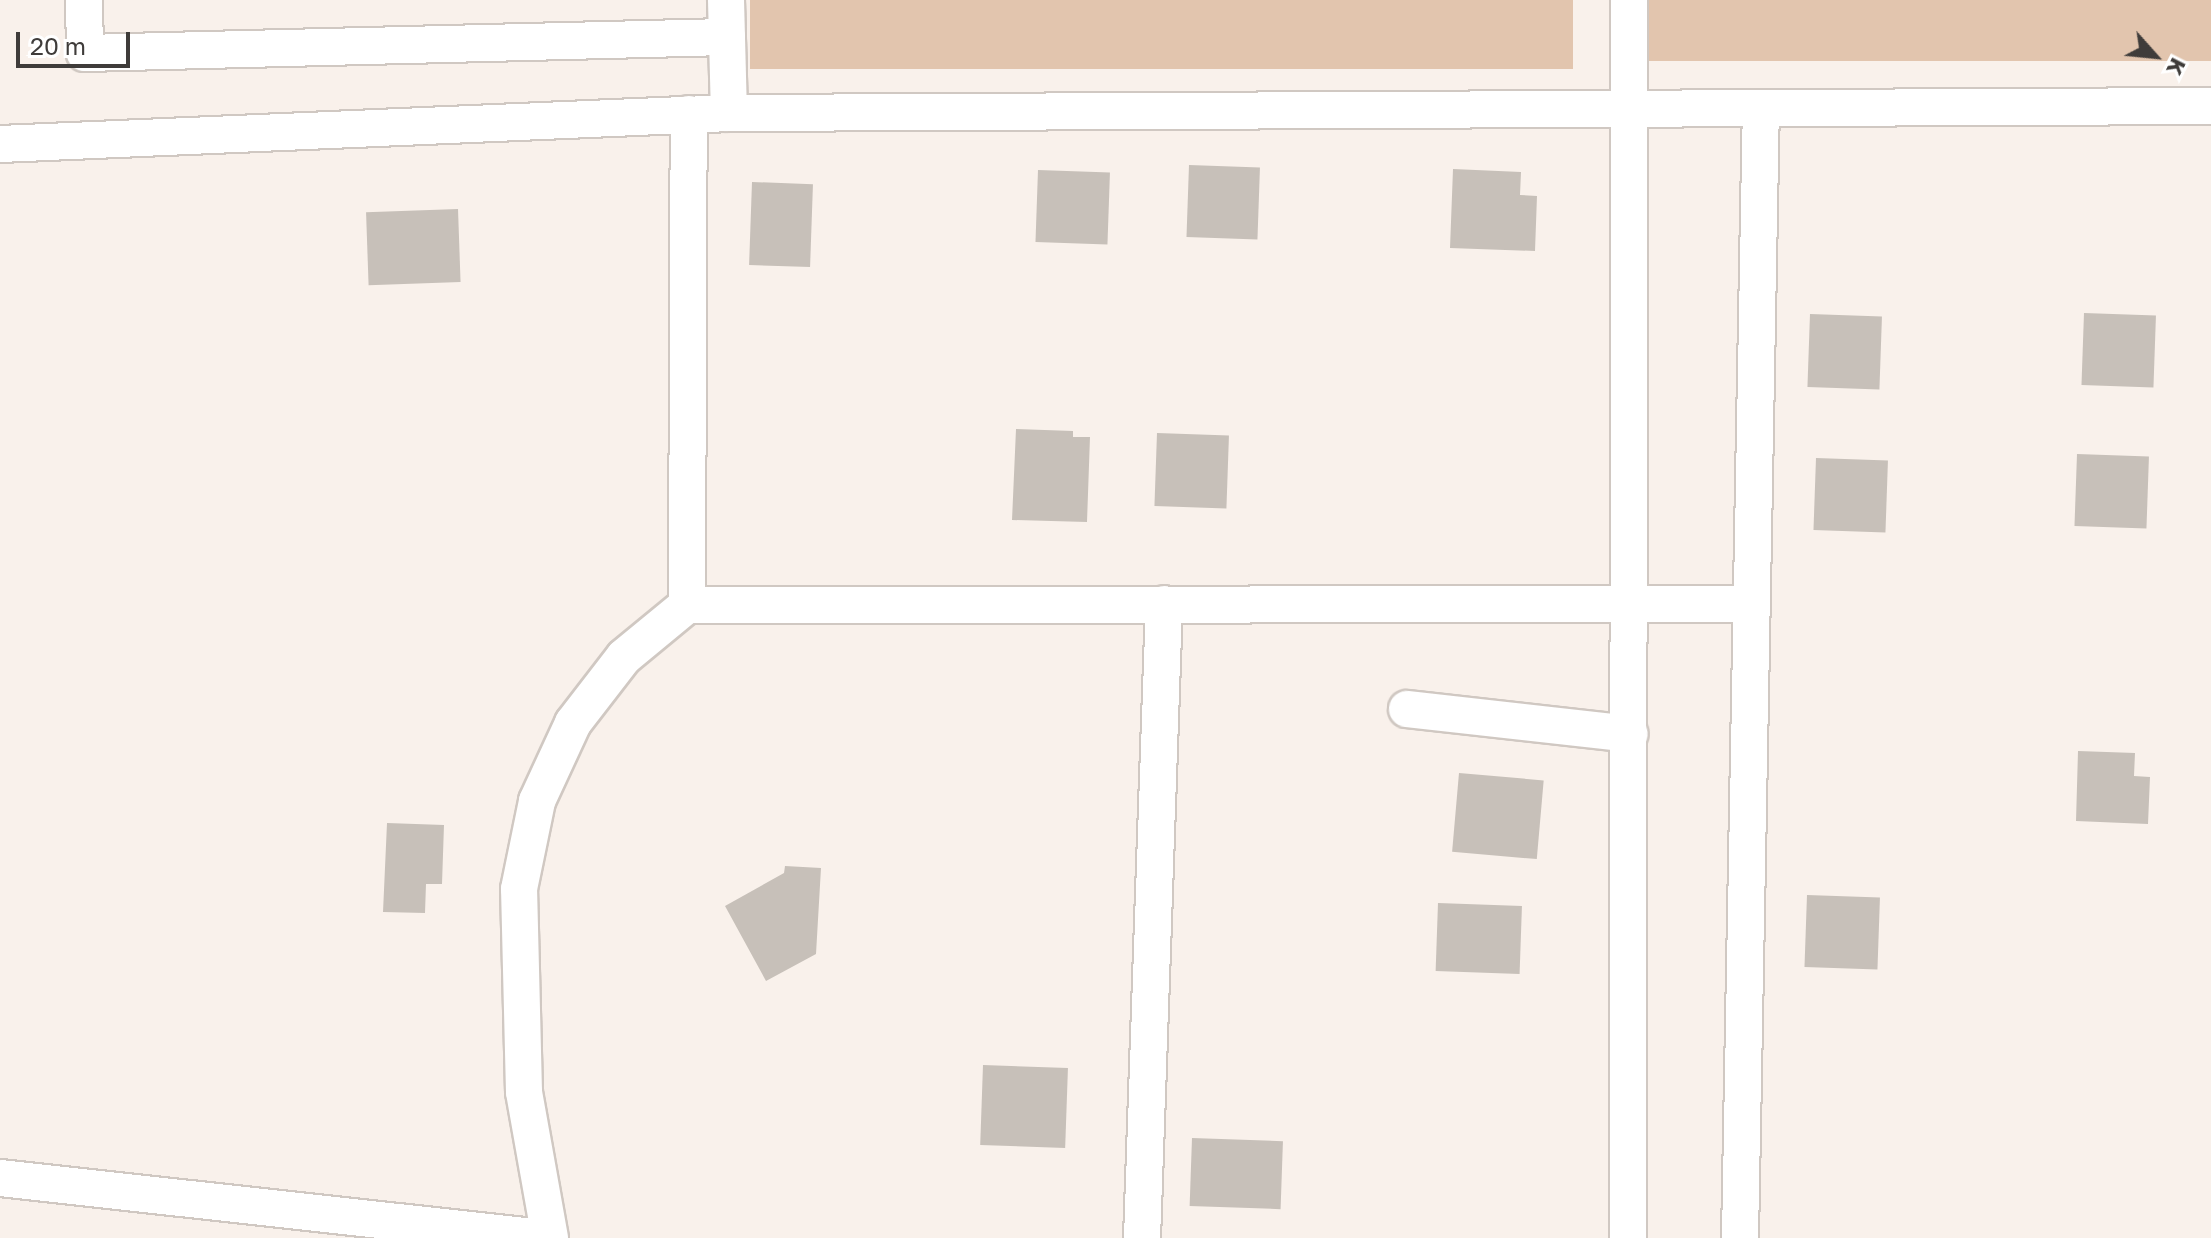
<!DOCTYPE html>
<style>
body{margin:0}
#map{position:relative;width:2211px;height:1238px;overflow:hidden;background:#f9f1eb;font-family:"Golos Text",sans-serif}
div>[style]{position:absolute}
[style*='--x']{left:calc(var(--x)*1px);top:calc(var(--y)*1px);width:calc(var(--w)*1px);rotate:calc(var(--a)*1deg)}
.green>*{inset:0;background:#e2c5ae;transform-origin:0 0}
.building>*{inset:0;background:#c7c0b9;transform-origin:0 0}
.roads{filter:drop-shadow(2px 0 #d0c8c2) drop-shadow(-2px 0 #d0c8c2) drop-shadow(0 2px #d0c8c2) drop-shadow(0 -2px #d0c8c2)}
.street>*{height:36px;margin:-18px;padding:0 18px;transform-origin:18px;border-radius:18px;background:#fff}
span{translate:-50% -50%;white-space:nowrap;text-align:center;line-height:1.15;-webkit-text-stroke:8px #fff;paint-order:stroke}
.north{position:absolute;left:2115px;top:16px;width:80px;height:80px;-webkit-text-stroke:6px #fff;paint-order:stroke;rotate:117deg;font-size:22px;font-weight:700;line-height:32px;text-align:center;color:#3f3c3a}
.north::after{content:'';display:block;margin:auto;width:28px;height:36px;background:#3f3c3a;clip-path:polygon(50% 0,100% 100%,50% 72%,0 100%)}
.scale{position:absolute;left:16px;top:32px;width:114px;height:36px;box-sizing:border-box;border:4px solid #3f3c3a;border-top:0;padding-left:10px;font-size:24px;line-height:28px;white-space:nowrap;color:#3f3c3a;-webkit-text-stroke:6px #fff;paint-order:stroke}
</style>
<div id="map">
<div class="green">
<div style="left:750px;top:0;width:823px;height:69px"></div>
<div style="left:1648px;top:0;width:563px;height:61px"></div>
</div>
<div class="building">
<div style="left:1189px;top:165px;width:71px;height:72px;rotate:2deg"></div>
<div style="clip-path:polygon(1453px 169px,1521px 172px,1520px 195px,1537px 196px,1535px 251px,1450px 248px)"></div>
<div style="left:1038px;top:170px;width:72px;height:72px;rotate:2deg"></div>
<div style="left:752px;top:182px;width:61px;height:83px;rotate:2deg"></div>
<div style="left:458px;top:209px;width:73px;height:92px;rotate:88deg"></div>
<div style="left:2084px;top:313px;width:72px;height:72px;rotate:2deg"></div>
<div style="left:1810px;top:314px;width:72px;height:73px;rotate:2deg"></div>
<div style="clip-path:polygon(1016px 429px,1073px 431px,1073px 437px,1090px 437px,1087px 522px,1012px 520px)"></div>
<div style="left:1157px;top:433px;width:72px;height:73px;rotate:2deg"></div>
<div style="left:2077px;top:454px;width:72px;height:72px;rotate:2deg"></div>
<div style="left:1816px;top:458px;width:72px;height:72px;rotate:2deg"></div>
<div style="clip-path:polygon(2078px 751px,2135px 753px,2134px 776px,2150px 777px,2148px 824px,2076px 821px)"></div>
<div style="left:1459px;top:773px;width:85px;height:79px;rotate:5deg"></div>
<div style="clip-path:polygon(387px 823px,444px 825px,442px 884px,426px 884px,425px 913px,383px 912px)"></div>
<div style="clip-path:polygon(785px 866px,821px 868px,816px 954px,766px 981px,725px 906px,784px 873px)"></div>
<div style="left:1807px;top:895px;width:73px;height:72px;rotate:2deg"></div>
<div style="left:1438px;top:903px;width:84px;height:68px;rotate:2deg"></div>
<div style="left:983px;top:1065px;width:85px;height:80px;rotate:2deg"></div>
<div style="left:1192px;top:1138px;width:91px;height:68px;rotate:2deg"></div>
</div>
<div class="roads">
<div class="street">
<div style="--x:84;--y:0;--w:53;--a:88.9"></div>
<div style="--x:85;--y:53;--w:642;--a:-1.43"></div>
<div style="--x:726;--y:0;--w:113;--a:88.5"></div>
<div style="--x:0;--y:144;--w:730;--a:-2.43"></div>
<div style="--x:729;--y:113;--w:1482;--a:-0.27"></div>
<div style="--x:687;--y:605;--w:1065;--a:-0.05"></div>
<div style="--x:1407;--y:709;--w:224;--a:6.4"></div>
<div style="--x:0;--y:1178;--w:546;--a:6.31"></div>
<div style="--x:550;--y:1238;--w:148;--a:-100.1"></div>
<div style="--x:524;--y:1092;--w:203;--a:-91.4"></div>
<div style="--x:519;--y:889;--w:90;--a:-78.4"></div>
<div style="--x:537;--y:801;--w:86;--a:-65.2"></div>
<div style="--x:573;--y:723;--w:83;--a:-52.3"></div>
<div style="--x:624;--y:657;--w:82;--a:-39.5"></div>
<div style="--x:687;--y:605;--w:491;--a:-89.8"></div>
<div style="--x:1142;--y:1238;--w:634;--a:-88.01"></div>
<div style="--x:1628;--y:1238;--w:1238;--a:-89.95"></div>
<div style="--x:1740;--y:1238;--w:1130;--a:-88.94"></div>
</div>
</div>
<div class="north">K</div>
<div class="scale">20 m</div>
</div>
